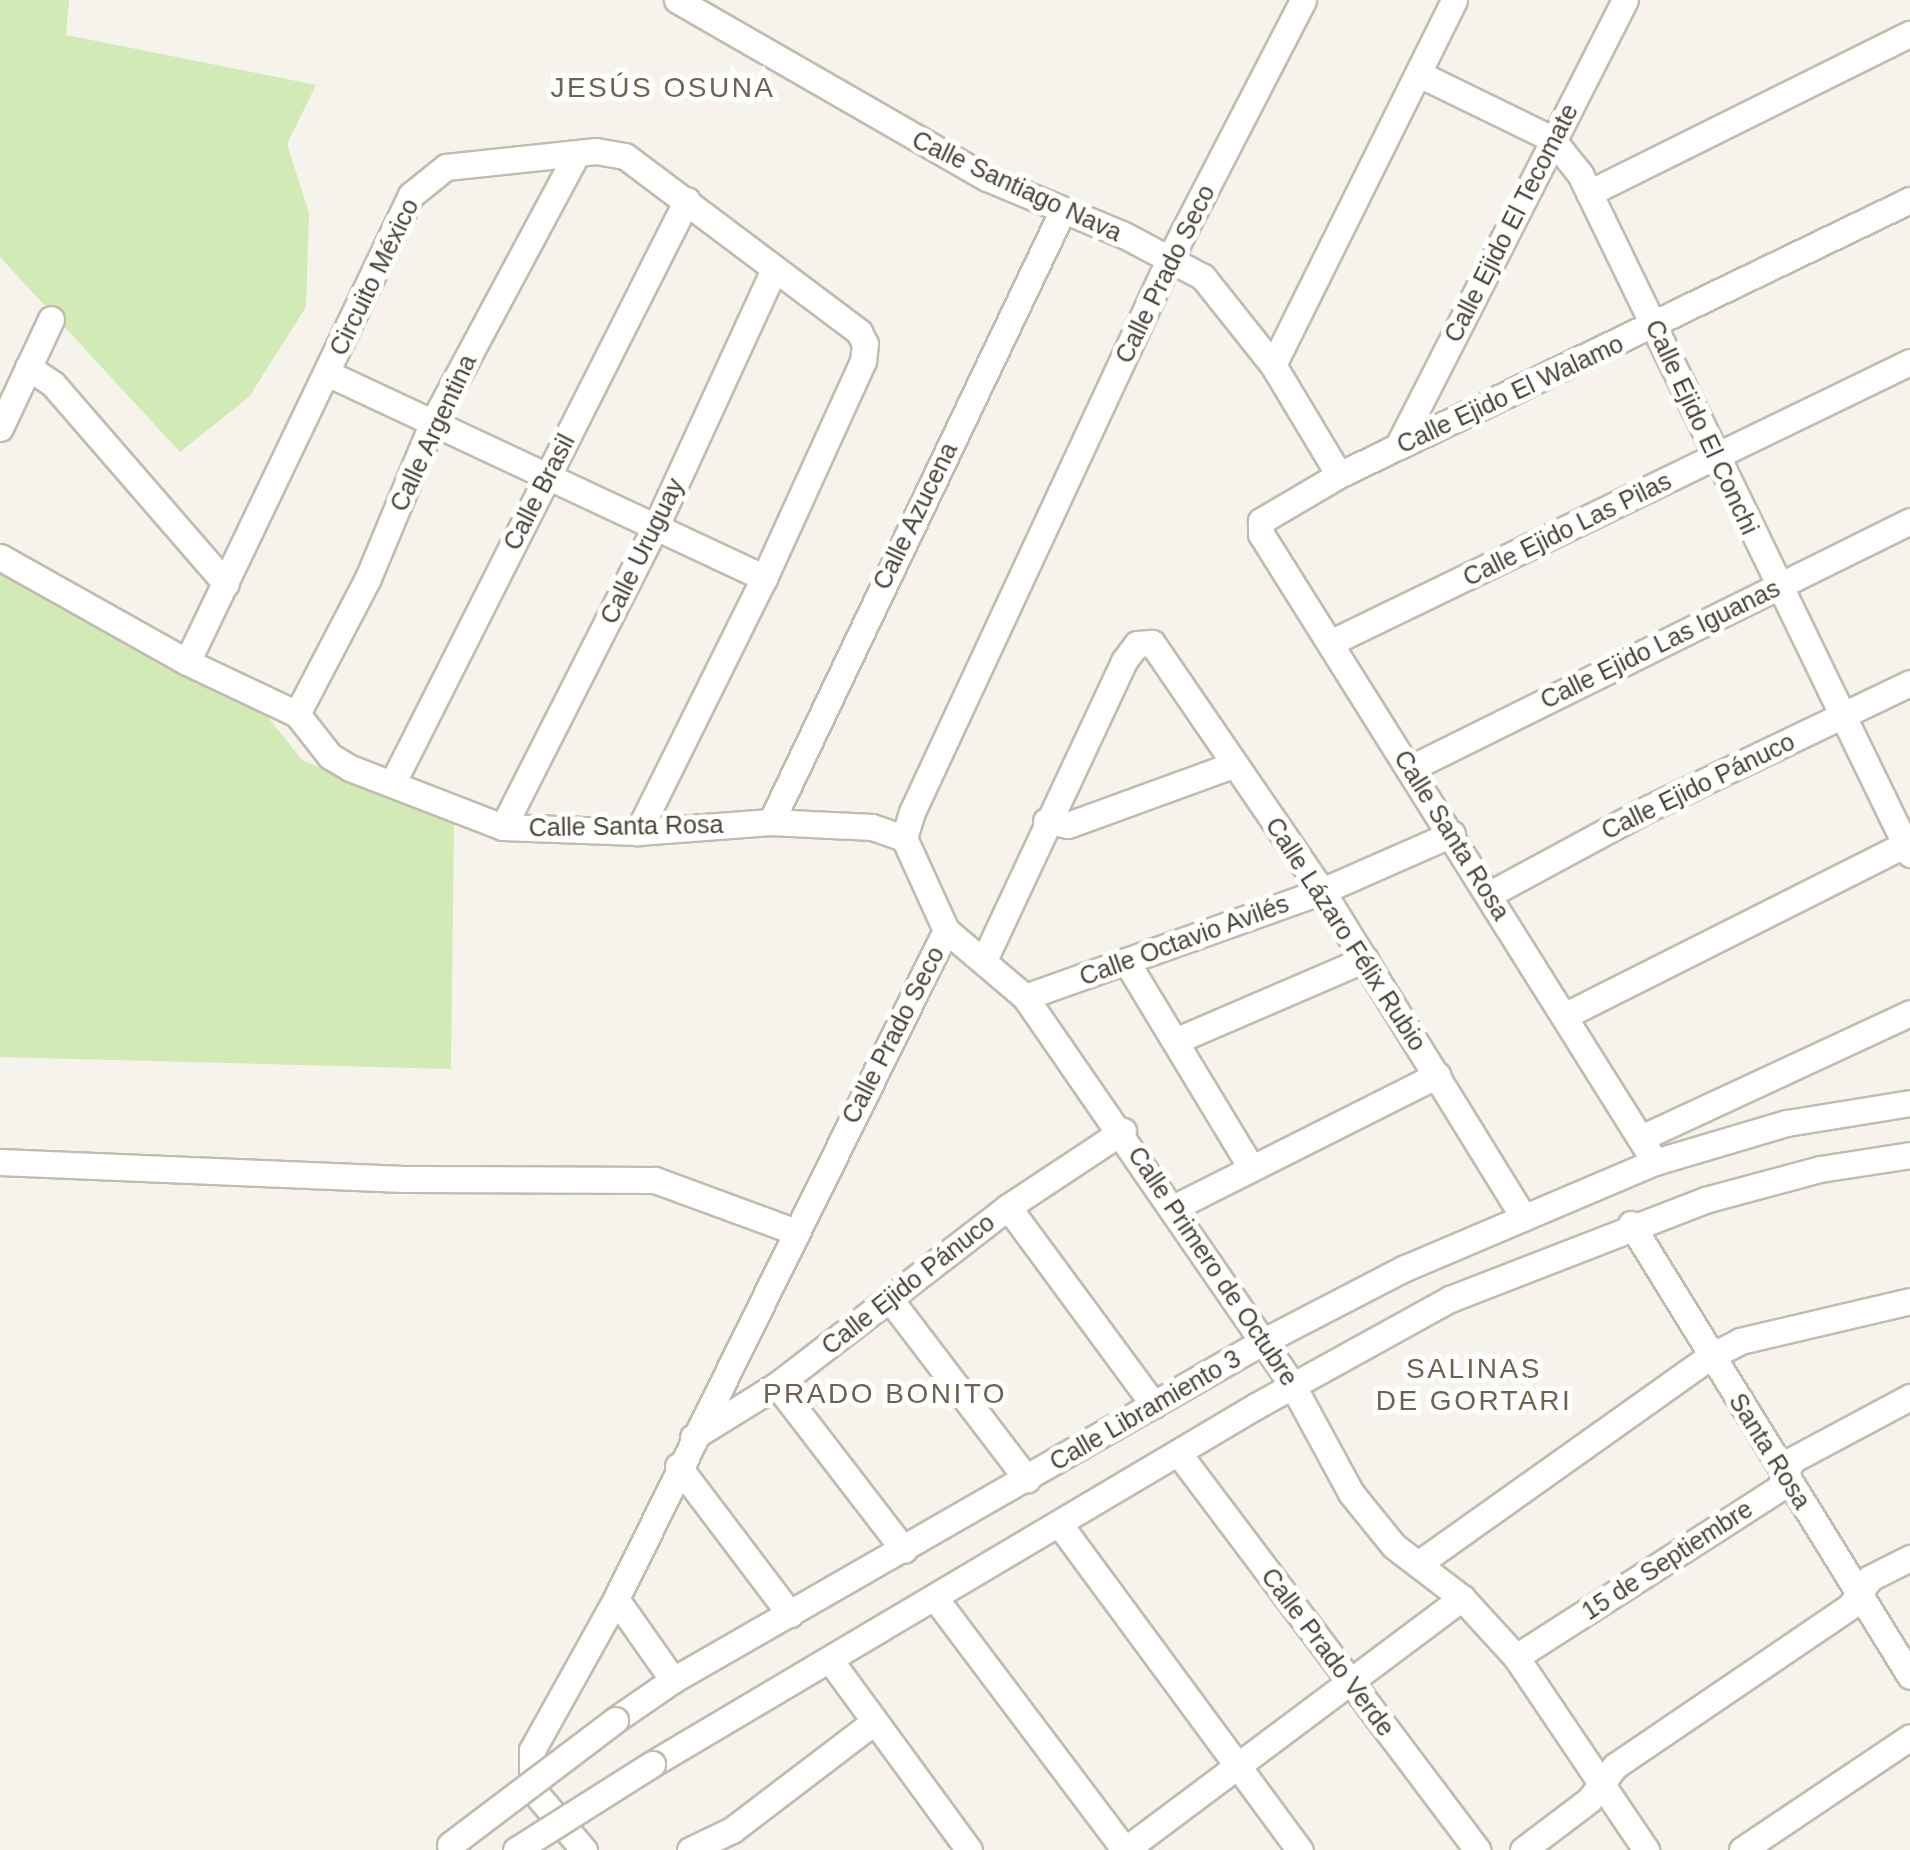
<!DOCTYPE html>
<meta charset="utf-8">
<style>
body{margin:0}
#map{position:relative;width:1910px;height:1850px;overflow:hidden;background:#f6f3ec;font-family:Arial,sans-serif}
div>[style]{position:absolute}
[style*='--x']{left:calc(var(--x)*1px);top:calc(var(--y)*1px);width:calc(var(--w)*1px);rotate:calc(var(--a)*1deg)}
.green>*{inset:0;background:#d2eab5}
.roads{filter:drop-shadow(2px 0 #c2bbae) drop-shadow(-2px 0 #c2bbae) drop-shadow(0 2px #c2bbae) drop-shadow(0 -2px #c2bbae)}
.minor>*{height:25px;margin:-12.5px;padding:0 12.5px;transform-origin:12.5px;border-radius:12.5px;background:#fff}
.bridges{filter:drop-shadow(2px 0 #c2bbae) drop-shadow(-2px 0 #c2bbae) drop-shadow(0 2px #c2bbae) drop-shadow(0 -2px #c2bbae)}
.minor-bridge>*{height:25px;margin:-12.5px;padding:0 12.5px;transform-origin:12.5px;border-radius:12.5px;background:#fff}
span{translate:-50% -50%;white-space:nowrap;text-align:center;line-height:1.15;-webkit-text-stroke:10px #fff;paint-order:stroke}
.street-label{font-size:25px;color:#4b4439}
.neighbourhood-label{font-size:28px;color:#6e6250;letter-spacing:2.5px}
</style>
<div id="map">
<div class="green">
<div style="clip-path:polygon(0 0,69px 0,66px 35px,316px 85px,287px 144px,309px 213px,306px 307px,249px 397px,180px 452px,0 257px)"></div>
<div style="clip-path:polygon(0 573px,267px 716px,302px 760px,454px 823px,451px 1069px,0 1057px)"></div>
</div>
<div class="roads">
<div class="minor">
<div style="--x:677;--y:0;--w:357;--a:29.9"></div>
<div style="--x:987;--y:178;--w:148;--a:22.6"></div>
<div style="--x:1124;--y:235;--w:89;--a:28"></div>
<div style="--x:1203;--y:277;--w:112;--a:51.5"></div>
<div style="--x:1273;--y:365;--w:128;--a:59"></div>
<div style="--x:1419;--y:74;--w:148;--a:26"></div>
<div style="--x:1552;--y:139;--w:45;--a:51.3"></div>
<div style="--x:1580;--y:174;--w:756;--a:64.11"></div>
<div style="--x:1589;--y:193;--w:358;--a:-26.4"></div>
<div style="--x:1273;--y:365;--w:407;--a:-63.6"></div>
<div style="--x:28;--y:367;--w:30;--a:34"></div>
<div style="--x:53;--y:384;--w:264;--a:49.1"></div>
<div style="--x:327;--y:373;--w:483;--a:25.1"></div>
<div style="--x:0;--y:428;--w:120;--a:-64.9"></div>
<div style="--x:1398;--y:446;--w:500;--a:-63.03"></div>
<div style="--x:0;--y:557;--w:214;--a:29.3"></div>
<div style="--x:187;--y:662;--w:122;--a:25.3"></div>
<div style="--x:297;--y:714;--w:53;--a:51.8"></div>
<div style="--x:330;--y:756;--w:23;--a:31"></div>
<div style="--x:350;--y:768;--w:164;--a:21.1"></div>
<div style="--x:503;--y:827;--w:135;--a:2.1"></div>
<div style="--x:638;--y:832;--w:133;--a:-4.3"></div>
<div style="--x:771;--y:822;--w:101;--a:2.8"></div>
<div style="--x:872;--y:827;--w:34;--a:19"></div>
<div style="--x:1332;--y:642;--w:642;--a:-25.85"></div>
<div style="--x:187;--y:662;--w:518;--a:-64.37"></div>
<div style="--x:411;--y:195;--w:45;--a:-38.7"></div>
<div style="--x:446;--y:167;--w:151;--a:-6.1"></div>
<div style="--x:596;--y:151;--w:29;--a:10"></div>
<div style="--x:625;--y:156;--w:293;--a:36.9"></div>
<div style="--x:859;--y:332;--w:13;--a:63"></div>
<div style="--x:865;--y:344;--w:17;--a:97"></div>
<div style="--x:863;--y:361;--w:239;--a:114.5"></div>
<div style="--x:764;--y:578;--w:284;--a:116.4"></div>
<div style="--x:297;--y:714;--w:153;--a:-62.4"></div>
<div style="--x:368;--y:578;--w:169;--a:-67.4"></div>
<div style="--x:433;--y:422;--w:303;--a:-61.8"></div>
<div style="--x:1411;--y:768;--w:557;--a:-26.33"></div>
<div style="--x:392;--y:784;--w:654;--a:-63.2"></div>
<div style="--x:1046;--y:821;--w:22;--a:10"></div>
<div style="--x:1068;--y:825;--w:176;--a:-20"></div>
<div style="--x:771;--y:822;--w:676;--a:-64.5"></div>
<div style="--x:503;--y:827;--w:338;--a:-63.1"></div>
<div style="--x:656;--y:526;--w:280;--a:-65.3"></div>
<div style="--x:1488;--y:895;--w:183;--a:-28.4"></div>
<div style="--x:1649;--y:808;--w:289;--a:-25.6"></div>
<div style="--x:946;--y:930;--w:104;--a:40.3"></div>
<div style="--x:1025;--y:997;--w:472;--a:55.4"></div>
<div style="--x:1293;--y:1386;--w:122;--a:61.5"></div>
<div style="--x:1351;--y:1493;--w:68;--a:50.9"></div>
<div style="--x:1394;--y:1546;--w:86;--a:37.4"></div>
<div style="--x:1462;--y:1598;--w:80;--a:47.5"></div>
<div style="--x:1516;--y:1657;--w:233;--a:56"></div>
<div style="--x:946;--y:930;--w:101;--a:-114.5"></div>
<div style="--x:904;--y:838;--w:27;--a:-73"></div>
<div style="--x:912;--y:812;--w:609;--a:-65.03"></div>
<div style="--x:1169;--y:260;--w:292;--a:-62.7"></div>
<div style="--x:985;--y:958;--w:328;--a:-64.9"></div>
<div style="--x:1124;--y:661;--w:21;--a:-53"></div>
<div style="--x:1137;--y:644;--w:15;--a:-4"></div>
<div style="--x:1152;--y:643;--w:301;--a:55.6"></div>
<div style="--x:1322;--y:891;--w:382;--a:58.3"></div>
<div style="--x:1126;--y:961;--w:241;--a:58.8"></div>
<div style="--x:1025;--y:997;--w:315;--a:-19.6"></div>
<div style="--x:1322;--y:891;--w:142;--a:-23.7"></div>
<div style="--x:1566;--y:1015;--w:385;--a:-26.7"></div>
<div style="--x:1175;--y:1041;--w:207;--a:-23.3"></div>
<div style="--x:1643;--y:1137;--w:294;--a:-24.9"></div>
<div style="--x:0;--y:1162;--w:404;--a:2.4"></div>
<div style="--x:404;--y:1179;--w:251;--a:0.2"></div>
<div style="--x:655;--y:1180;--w:150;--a:20.2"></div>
<div style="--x:1655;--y:1162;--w:741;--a:-122.1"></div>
<div style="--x:1261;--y:534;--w:13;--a:-90"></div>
<div style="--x:1261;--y:521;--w:91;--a:-30.5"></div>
<div style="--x:1339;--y:475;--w:634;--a:-25.72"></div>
<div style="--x:1008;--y:1207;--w:246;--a:53.6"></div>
<div style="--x:1173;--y:1208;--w:296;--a:-26.7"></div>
<div style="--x:1631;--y:1224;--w:531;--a:58.31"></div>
<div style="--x:889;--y:1298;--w:228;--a:52.7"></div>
<div style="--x:777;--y:1385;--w:208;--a:52.4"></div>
<div style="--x:693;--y:1437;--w:99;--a:-31.8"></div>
<div style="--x:777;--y:1385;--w:292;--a:-37.6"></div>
<div style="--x:1008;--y:1207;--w:138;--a:-33.5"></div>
<div style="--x:1179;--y:1454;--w:496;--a:53"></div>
<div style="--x:678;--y:1466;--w:186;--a:52.9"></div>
<div style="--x:1060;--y:1525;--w:404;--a:53.6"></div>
<div style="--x:1418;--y:1564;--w:359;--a:-35.4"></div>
<div style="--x:1711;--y:1356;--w:33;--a:-27"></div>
<div style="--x:1740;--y:1341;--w:175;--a:-13.2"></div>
<div style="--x:935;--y:1598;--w:316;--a:53"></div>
<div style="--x:616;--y:1599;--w:99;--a:54.9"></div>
<div style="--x:1516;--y:1657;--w:313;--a:-32.7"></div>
<div style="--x:1779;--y:1488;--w:31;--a:-65"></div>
<div style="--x:1792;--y:1460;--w:134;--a:-28.1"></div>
<div style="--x:830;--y:1660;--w:235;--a:53.8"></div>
<div style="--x:615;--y:1720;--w:70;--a:-34.6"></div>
<div style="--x:673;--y:1680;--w:679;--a:-29.85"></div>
<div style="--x:1262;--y:1342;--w:161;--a:-27.4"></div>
<div style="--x:1405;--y:1268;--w:272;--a:-23"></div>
<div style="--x:1655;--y:1162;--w:138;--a:-16.5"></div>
<div style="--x:1787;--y:1123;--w:125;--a:-9.2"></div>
<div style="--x:652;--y:1764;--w:702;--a:-30.66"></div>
<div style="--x:1256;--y:1406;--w:222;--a:-28.9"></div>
<div style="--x:1450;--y:1299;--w:274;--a:-21.2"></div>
<div style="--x:1705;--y:1200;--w:119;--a:-15.1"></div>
<div style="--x:1820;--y:1169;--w:91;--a:-8.8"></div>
<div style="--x:584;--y:1850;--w:80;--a:-130.4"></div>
<div style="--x:532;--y:1789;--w:39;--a:-90"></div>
<div style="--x:532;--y:1750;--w:173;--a:-60.9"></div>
<div style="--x:616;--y:1599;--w:746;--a:-63.74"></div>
<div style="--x:690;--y:1850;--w:47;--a:-25.5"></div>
<div style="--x:732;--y:1830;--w:178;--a:-37.3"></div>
<div style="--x:1125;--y:1850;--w:421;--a:-36.8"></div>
<div style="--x:1523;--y:1850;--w:83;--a:-37.1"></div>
<div style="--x:1589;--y:1800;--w:43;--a:-52.6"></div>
<div style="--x:1615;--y:1766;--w:284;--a:-34.2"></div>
<div style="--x:1850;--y:1606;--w:34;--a:-54"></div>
<div style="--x:1870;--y:1578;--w:45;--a:-26.6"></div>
<div style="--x:1742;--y:1850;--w:202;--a:-33.9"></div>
</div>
</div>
<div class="bridges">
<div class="minor-bridge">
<div style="--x:450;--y:1845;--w:207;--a:-37.1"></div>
<div style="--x:516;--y:1850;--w:161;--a:-32.3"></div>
</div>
</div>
<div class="street-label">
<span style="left:1017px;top:186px;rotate:25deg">Calle Santiago Nava</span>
<span style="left:1511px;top:223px;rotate:-63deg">Calle Ejido El Tecomate</span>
<span style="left:1165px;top:274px;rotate:-64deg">Calle Prado Seco</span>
<span style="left:374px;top:277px;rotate:-64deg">Circuito México</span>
<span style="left:1510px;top:394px;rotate:-25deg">Calle Ejido El Walamo</span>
<span style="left:1702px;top:427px;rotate:65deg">Calle Ejido El Conchi</span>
<span style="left:433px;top:433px;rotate:-65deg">Calle Argentina</span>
<span style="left:539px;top:492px;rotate:-63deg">Calle Brasil</span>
<span style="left:915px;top:516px;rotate:-64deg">Calle Azucena</span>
<span style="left:1567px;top:529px;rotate:-26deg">Calle Ejido Las Pilas</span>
<span style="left:642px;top:551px;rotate:-64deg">Calle Uruguay</span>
<span style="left:1660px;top:644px;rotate:-26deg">Calle Ejido Las Iguanas</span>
<span style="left:1698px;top:786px;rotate:-26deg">Calle Ejido Pánuco</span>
<span style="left:626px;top:826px;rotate:-1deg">Calle Santa Rosa</span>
<span style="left:1452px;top:835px;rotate:58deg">Calle Santa Rosa</span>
<span style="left:1346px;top:934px;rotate:57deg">Calle Lázaro Félix Rubio</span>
<span style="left:1184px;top:940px;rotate:-20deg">Calle Octavio Avilés</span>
<span style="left:893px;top:1035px;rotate:-63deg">Calle Prado Seco</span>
<span style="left:1213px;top:1266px;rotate:56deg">Calle Primero de Octubre</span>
<span style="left:908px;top:1284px;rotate:-38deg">Calle Ejido Pánuco</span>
<span style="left:1145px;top:1410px;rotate:-30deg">Calle Libramiento 3</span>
<span style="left:1770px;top:1451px;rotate:58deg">Santa Rosa</span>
<span style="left:1667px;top:1560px;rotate:-33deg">15 de Septiembre</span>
<span style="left:1328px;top:1652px;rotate:53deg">Calle Prado Verde</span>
</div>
<div class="neighbourhood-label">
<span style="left:663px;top:88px">JESÚS OSUNA</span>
<span style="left:1474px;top:1385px">SALINAS<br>DE GORTARI</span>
<span style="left:885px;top:1394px">PRADO BONITO</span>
</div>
</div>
